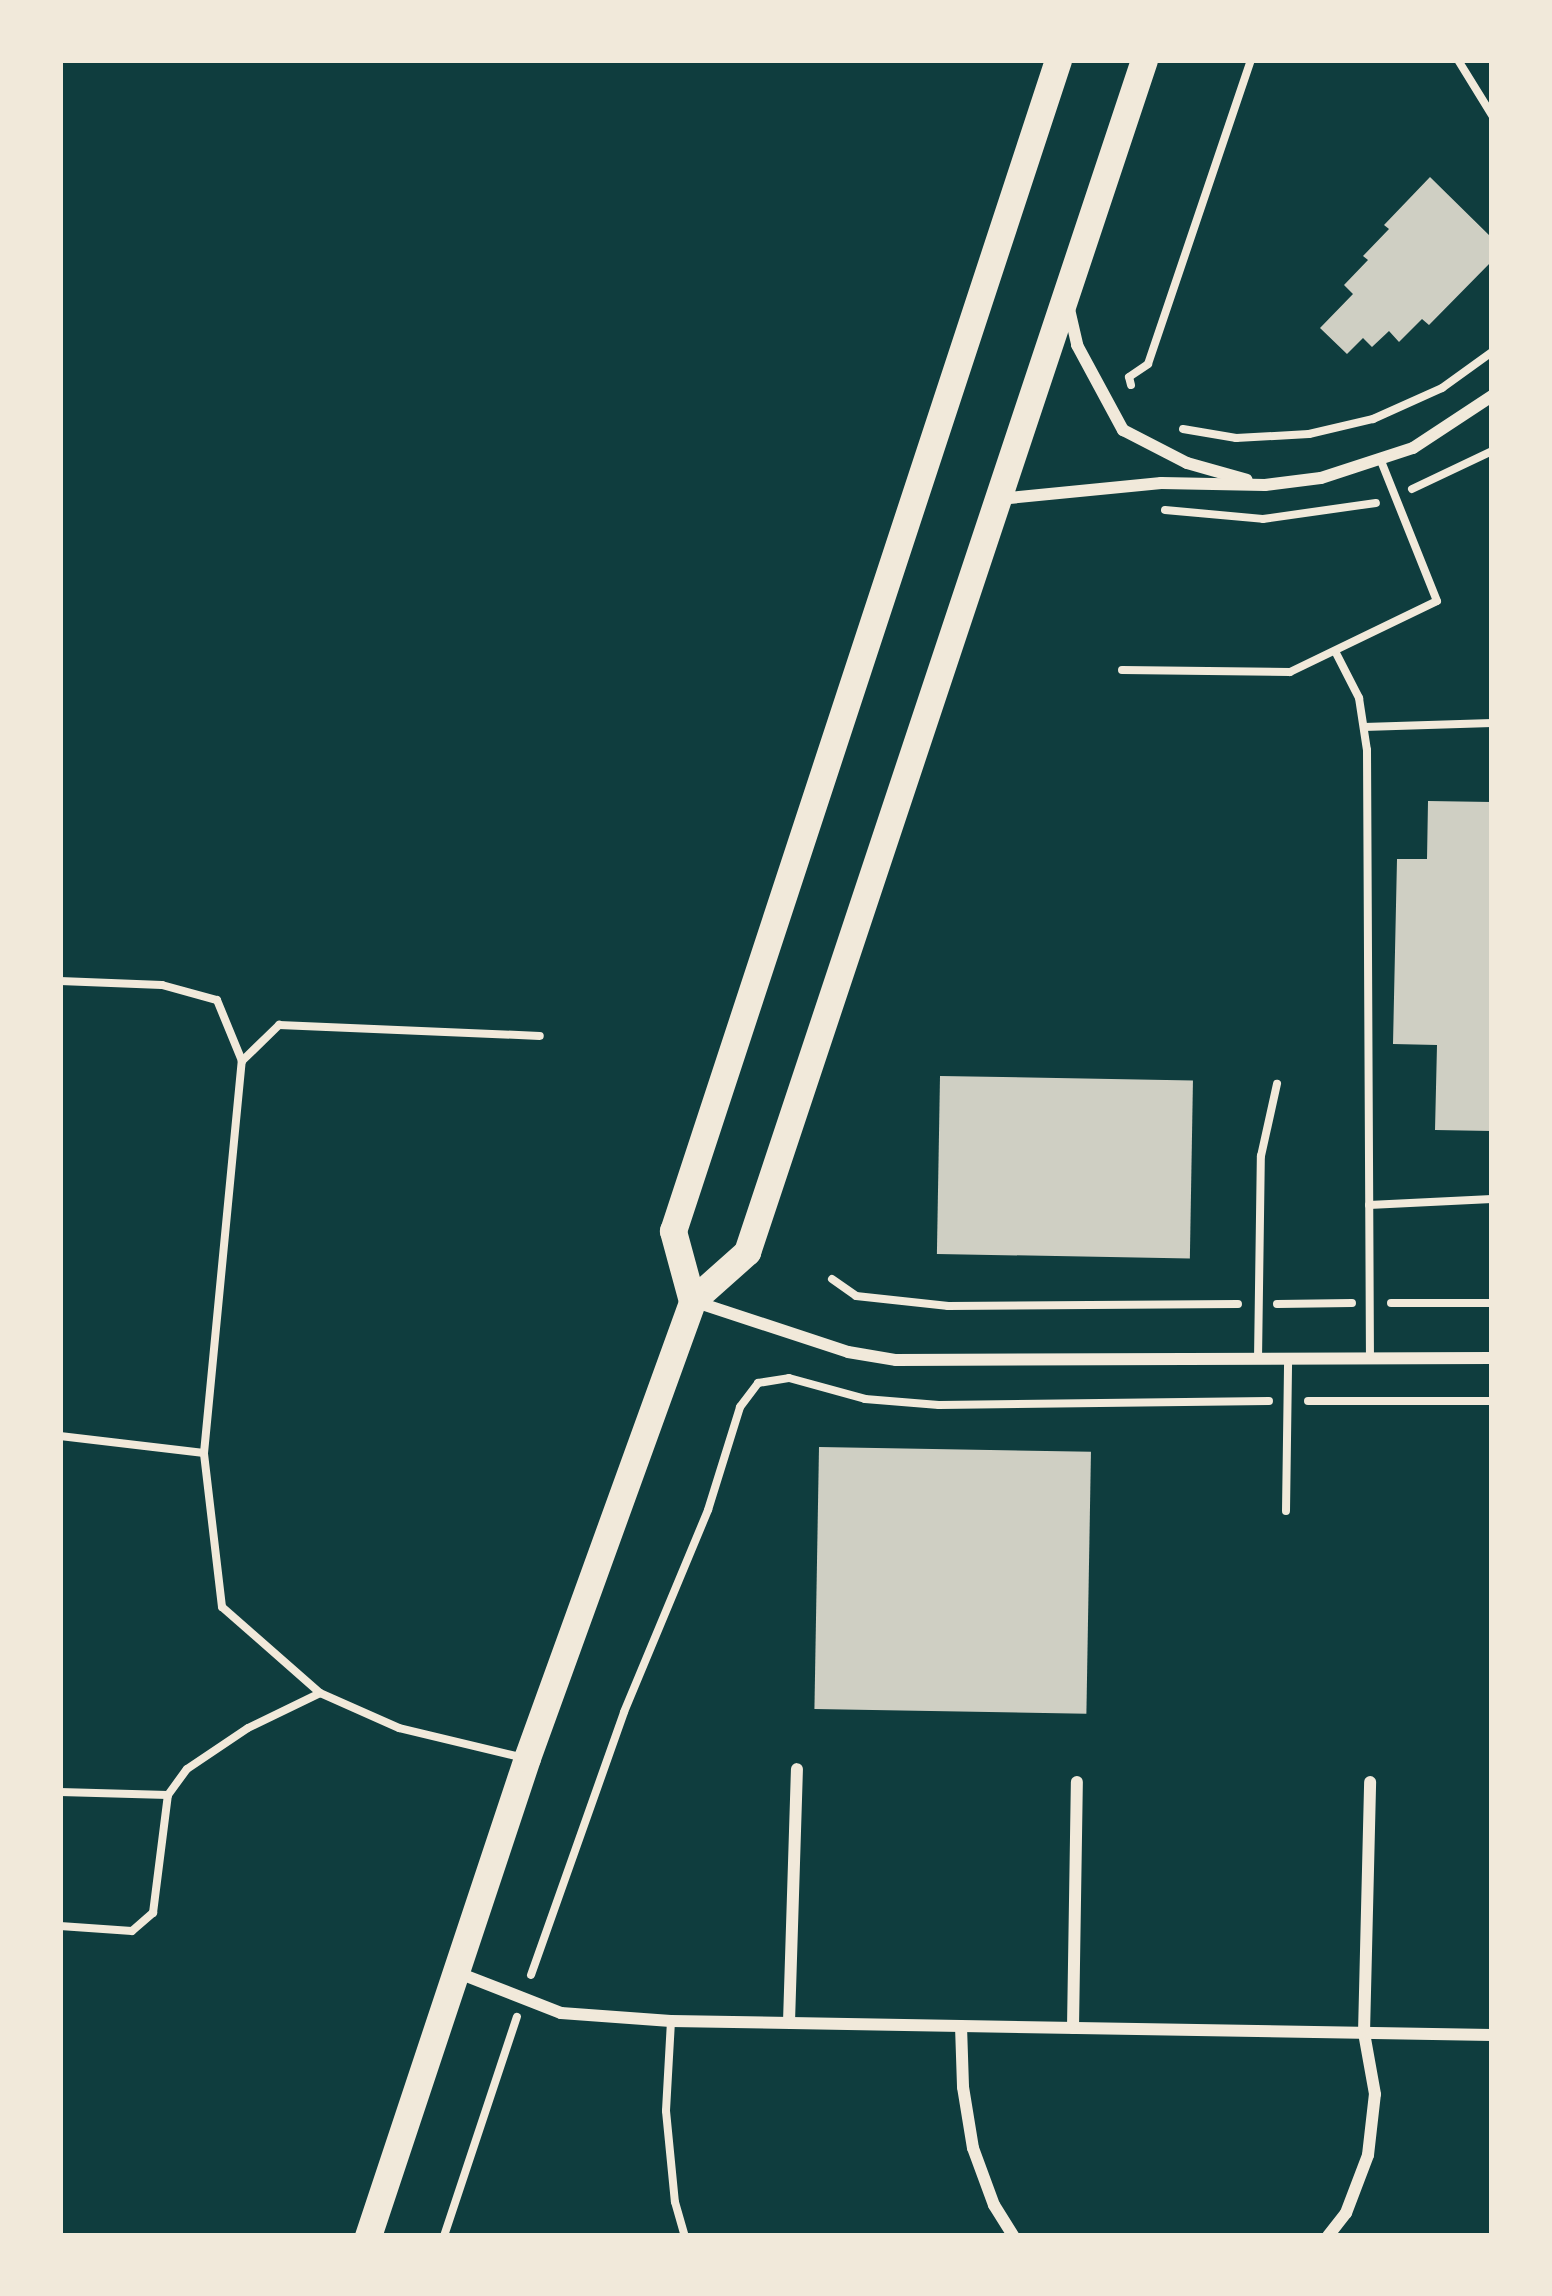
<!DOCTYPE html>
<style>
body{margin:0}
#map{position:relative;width:1552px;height:2296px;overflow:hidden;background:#0f3d3e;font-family:Cabin,sans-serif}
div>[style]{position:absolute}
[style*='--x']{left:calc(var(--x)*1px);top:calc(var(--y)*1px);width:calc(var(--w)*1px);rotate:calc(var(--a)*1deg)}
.building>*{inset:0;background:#cfcfc3;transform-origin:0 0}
.path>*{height:8px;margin:-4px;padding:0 4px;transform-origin:4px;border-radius:4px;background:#f1e9da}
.service>*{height:8px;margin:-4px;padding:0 4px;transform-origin:4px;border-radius:4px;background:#f1e9da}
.minor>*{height:12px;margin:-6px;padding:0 6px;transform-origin:6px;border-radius:6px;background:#f1e9da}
.primary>*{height:27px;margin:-13.5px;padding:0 13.5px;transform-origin:13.5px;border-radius:13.5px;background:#f1e9da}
span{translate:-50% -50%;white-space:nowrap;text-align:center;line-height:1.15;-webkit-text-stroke:9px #f1e9da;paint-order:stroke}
.frame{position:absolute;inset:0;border:63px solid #f1e9da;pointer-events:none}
</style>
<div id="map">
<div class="building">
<div style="clip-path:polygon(1430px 177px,1492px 238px,1492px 261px,1429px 325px,1422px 319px,1399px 342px,1389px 331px,1372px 347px,1363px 338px,1347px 354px,1320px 328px,1353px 294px,1344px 285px,1368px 260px,1363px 256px,1389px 229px,1384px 225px)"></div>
<div style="clip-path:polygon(1428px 801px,1492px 802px,1492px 1131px,1435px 1130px,1437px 1045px,1393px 1044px,1397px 859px,1427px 859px)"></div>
<div style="left:940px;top:1076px;width:253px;height:178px;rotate:1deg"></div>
<div style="left:819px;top:1447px;width:272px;height:262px;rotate:1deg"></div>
</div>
<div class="path">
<div style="--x:1458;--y:60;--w:65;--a:58.3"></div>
<div style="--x:1131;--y:385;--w:8;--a:-104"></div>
<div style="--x:1129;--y:377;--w:23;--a:-34"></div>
<div style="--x:1148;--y:364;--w:321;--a:-71.3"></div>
<div style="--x:1183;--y:429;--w:54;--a:9.6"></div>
<div style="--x:1236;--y:438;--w:73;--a:-3.1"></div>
<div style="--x:1309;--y:434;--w:66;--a:-13.2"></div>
<div style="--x:1373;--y:419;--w:76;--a:-24.2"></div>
<div style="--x:1442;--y:388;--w:62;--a:-35.8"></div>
<div style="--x:1412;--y:489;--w:89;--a:-25.4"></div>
<div style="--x:1165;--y:510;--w:98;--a:5.2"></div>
<div style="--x:1263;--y:519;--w:114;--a:-8.1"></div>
<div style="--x:832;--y:1279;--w:29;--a:35"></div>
<div style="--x:856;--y:1296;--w:93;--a:6.2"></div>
<div style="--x:948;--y:1306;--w:290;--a:-0.4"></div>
<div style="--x:1391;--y:1303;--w:101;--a:0"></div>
<div style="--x:1277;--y:1304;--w:75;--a:-0.8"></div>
<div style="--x:1308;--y:1401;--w:184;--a:0"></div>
<div style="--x:531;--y:1975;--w:279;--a:-70.5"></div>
<div style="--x:624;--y:1712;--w:219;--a:-67.4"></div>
<div style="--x:708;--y:1510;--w:108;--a:-72.7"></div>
<div style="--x:740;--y:1407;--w:30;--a:-53"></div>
<div style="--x:758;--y:1383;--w:31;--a:-9"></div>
<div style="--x:789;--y:1378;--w:79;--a:15.4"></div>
<div style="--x:865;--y:1399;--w:74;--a:4.6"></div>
<div style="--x:939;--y:1405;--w:330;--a:-0.7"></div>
<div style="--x:444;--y:2236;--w:231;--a:-71.6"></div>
</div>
<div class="service">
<div style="--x:1335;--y:651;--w:53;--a:62.9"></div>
<div style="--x:1359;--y:698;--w:53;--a:81.3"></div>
<div style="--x:1367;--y:750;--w:609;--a:89.72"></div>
<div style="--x:1122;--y:670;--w:168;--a:0.7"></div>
<div style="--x:1290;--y:672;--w:163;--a:-25.8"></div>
<div style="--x:1437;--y:601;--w:151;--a:-111.8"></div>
<div style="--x:1364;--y:727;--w:128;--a:-1.8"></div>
<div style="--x:60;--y:981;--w:102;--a:2.2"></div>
<div style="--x:162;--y:985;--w:57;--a:15.3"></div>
<div style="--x:217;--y:1000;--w:66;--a:67.7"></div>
<div style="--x:1369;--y:1205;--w:123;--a:-2.8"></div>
<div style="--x:1258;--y:1360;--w:204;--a:-89.2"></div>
<div style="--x:1261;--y:1156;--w:74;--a:-77.5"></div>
<div style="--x:60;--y:1436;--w:145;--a:6.7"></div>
<div style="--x:1286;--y:1511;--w:151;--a:-89.2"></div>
<div style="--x:520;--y:1757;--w:124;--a:-166.5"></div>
<div style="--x:399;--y:1728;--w:86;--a:-156.1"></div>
<div style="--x:320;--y:1693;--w:130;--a:-138.7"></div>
<div style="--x:222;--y:1607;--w:155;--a:-96.7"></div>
<div style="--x:204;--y:1453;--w:394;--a:-84.5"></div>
<div style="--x:242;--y:1061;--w:52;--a:-44.2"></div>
<div style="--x:279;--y:1025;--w:261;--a:2.4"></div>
<div style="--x:60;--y:1792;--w:108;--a:1.6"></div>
<div style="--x:60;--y:1926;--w:72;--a:4"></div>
<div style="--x:132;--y:1931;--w:28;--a:-41"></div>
<div style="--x:153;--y:1913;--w:119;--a:-82.8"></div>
<div style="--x:168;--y:1795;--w:32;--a:-54"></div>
<div style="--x:187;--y:1769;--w:73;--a:-33.9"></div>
<div style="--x:248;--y:1728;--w:80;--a:-25.9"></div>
<div style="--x:671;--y:2021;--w:90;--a:93.2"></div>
<div style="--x:666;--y:2111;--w:91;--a:84.4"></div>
<div style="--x:675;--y:2202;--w:35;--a:74"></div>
</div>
<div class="minor">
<div style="--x:1069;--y:309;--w:37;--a:77"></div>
<div style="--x:1077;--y:345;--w:97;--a:61.6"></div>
<div style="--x:1123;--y:430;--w:72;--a:27.3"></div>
<div style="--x:1187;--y:463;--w:62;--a:15.8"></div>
<div style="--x:999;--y:499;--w:163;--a:-5.6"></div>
<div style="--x:1161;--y:483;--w:104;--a:1.1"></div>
<div style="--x:1265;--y:485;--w:56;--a:-7.1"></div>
<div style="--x:1321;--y:478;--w:97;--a:-18.1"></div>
<div style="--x:1413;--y:448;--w:95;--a:-33.4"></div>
<div style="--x:693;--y:1301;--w:163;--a:18.2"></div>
<div style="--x:848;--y:1352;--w:49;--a:9.5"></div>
<div style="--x:896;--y:1360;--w:596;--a:-0.19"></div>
<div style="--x:456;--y:1972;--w:113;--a:21.3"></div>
<div style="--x:561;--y:2013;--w:110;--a:4.2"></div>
<div style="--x:671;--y:2021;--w:821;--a:0.98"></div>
<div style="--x:789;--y:2022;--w:253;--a:-88.2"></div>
<div style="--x:961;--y:2026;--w:61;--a:88.1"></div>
<div style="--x:963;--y:2087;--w:62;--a:80.7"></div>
<div style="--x:973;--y:2148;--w:61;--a:69.8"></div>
<div style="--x:994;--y:2205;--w:36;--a:58"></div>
<div style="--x:1073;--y:2028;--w:246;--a:-89.1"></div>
<div style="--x:1328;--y:2236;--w:29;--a:-52"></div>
<div style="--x:1346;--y:2213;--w:62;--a:-69.2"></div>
<div style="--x:1368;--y:2155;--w:61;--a:-83.5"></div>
<div style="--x:1375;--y:2094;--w:62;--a:-100.2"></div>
<div style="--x:1364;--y:2033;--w:251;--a:-88.6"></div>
</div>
<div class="primary">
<div style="--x:692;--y:1301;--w:73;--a:-105.2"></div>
<div style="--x:673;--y:1231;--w:1233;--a:-71.8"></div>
<div style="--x:368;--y:2236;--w:504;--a:-71.6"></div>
<div style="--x:527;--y:1758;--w:486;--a:-70.1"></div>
<div style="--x:692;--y:1301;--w:74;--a:-41.7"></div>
<div style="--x:747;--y:1252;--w:1256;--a:-71.58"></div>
</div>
<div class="frame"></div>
</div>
